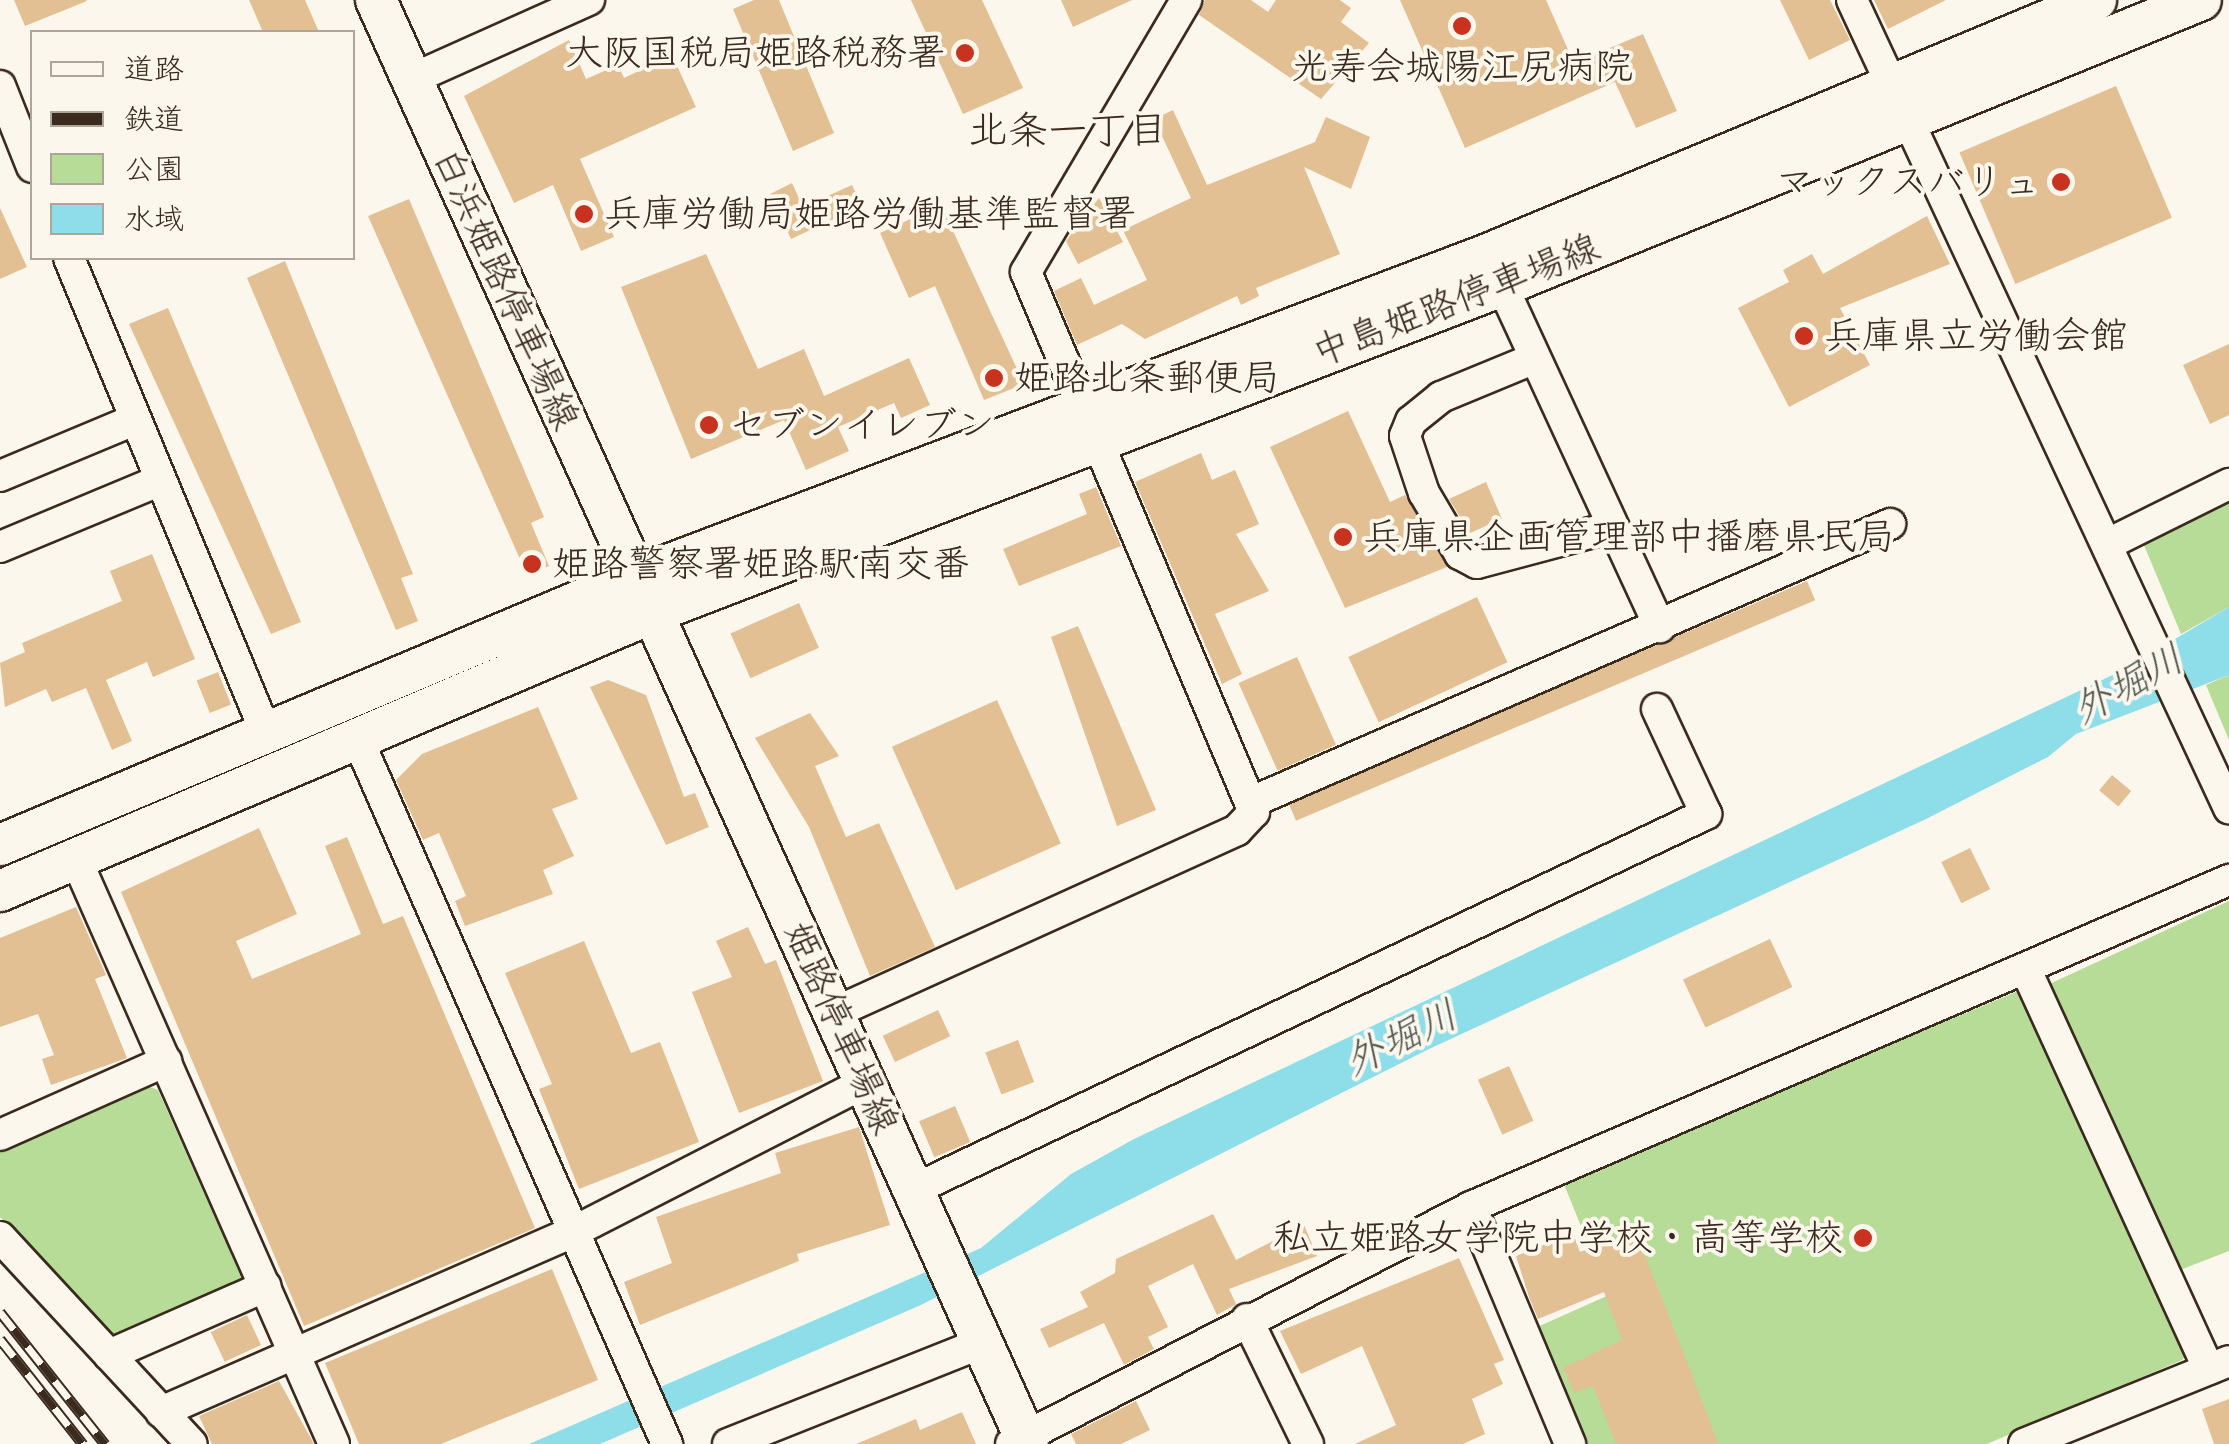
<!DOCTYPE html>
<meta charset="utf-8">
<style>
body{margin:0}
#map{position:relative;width:2229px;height:1444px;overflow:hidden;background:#fbf7ec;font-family:Sriracha,"Klee One",sans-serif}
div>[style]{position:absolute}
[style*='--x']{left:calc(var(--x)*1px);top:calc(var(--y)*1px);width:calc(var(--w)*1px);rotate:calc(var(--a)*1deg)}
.green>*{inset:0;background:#b7dc97}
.water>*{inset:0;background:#8edeea}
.building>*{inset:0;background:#e2c093;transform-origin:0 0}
.roads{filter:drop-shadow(2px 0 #3b2a1e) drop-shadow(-2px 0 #3b2a1e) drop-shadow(0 2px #3b2a1e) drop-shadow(0 -2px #3b2a1e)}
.minor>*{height:30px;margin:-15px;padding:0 15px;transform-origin:15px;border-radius:15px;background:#fbf7ec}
.major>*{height:40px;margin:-20px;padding:0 20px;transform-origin:20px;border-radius:20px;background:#fbf7ec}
.rail>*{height:11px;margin-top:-5.5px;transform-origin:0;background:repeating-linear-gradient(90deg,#fbf7ec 0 22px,#3b2a1e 0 44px);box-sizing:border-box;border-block:2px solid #3b2a1e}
.dots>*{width:28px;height:28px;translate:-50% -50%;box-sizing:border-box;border:5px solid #fbf7ec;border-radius:50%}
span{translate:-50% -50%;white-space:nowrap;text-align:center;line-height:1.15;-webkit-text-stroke:8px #fbf7ec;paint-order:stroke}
.poi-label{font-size:38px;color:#3b2a1e}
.right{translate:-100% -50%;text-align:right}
.left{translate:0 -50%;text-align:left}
.street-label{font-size:38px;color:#3b2a1e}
.neighbourhood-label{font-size:40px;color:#3b2a1e}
.water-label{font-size:40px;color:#505751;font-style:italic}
.legend{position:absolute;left:30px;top:30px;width:325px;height:230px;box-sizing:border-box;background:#fbf7ec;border:2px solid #aea59a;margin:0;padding:12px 18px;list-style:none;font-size:30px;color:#3b2a1e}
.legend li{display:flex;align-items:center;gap:20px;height:50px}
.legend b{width:50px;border:2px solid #aea59a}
</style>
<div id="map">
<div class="green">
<div style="clip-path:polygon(2229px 497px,2229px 607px,2181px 634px,2141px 538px)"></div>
<div style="clip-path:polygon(2229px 675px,2229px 740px,2206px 685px)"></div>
<div style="clip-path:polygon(2229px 901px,2229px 1251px,2180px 1270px,2045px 986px)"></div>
<div style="clip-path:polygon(2018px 991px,2029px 993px,2190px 1350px,2182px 1360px,1987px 1444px,1587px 1444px,1535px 1328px,1609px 1295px,1563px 1182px)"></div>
<div style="clip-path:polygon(142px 1084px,158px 1090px,243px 1280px,118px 1340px,0 1217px,0 1148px)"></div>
</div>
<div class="water">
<div style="clip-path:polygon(2229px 607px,2229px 675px,2076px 734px,2048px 757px,1924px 820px,1427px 1050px,921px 1305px,600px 1444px,529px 1444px,981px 1248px,1071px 1174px,1134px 1139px,2121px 671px)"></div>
</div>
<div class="building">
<div style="clip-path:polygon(14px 0,86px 0,87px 1px,25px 26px)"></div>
<div style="clip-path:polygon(249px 0,305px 0,319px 32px,263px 32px)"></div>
<div style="clip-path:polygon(754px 0,779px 0,834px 133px,793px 151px,733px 9px)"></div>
<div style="clip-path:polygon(911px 0,982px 0,1023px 88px,963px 114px)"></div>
<div style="clip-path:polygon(1061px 0,1132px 0,1073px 27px)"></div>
<div style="clip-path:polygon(1205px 0,1251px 0,1268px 12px,1276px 0,1340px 0,1351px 8px,1341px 22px,1369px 43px,1321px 99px,1199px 15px)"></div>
<div style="clip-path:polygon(1400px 0,1546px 0,1574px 63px,1643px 34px,1677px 111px,1636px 128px,1615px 82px,1465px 148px)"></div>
<div style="clip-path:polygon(1780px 0,1830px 0,1850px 40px,1809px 60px)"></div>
<div style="clip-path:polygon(1874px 0,1946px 0,1888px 29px)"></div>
<div style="clip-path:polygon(569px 40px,586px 79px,618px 65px,624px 78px,672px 55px,696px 107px,580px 159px,614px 237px,581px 251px,553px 185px,514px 203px,464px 96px)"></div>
<div style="left:2116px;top:86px;width:143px;height:170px;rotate:67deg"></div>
<div style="clip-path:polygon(1173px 110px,1207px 185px,1315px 142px,1326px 117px,1370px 137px,1351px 189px,1304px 167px,1340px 254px,1256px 288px,1259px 296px,1241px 305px,1237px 296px,1145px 339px,1122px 324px,1077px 345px,1054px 291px,1081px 278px,1094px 305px,1147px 280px,1123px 230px,1191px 198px,1154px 119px)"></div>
<div style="clip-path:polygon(792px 183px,803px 207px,852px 185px,862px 206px,791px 239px,770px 194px)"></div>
<div style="clip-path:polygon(1099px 198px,1123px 242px,1078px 264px,1066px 241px)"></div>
<div style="clip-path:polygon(409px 199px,544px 517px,531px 523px,549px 566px,527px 575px,368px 216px)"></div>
<div style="clip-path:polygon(941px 205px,1024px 384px,984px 400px,935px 286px,909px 298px,880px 233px)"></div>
<div style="clip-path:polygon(0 208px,27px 267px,0 279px)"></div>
<div style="clip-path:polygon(1927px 216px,1950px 264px,1840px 308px,1870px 365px,1789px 407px,1738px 308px,1789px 282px,1783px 270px,1812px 254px,1823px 274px)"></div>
<div style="clip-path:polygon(706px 254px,758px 369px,804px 349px,824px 396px,909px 358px,930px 405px,901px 418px,894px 403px,838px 427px,849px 451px,806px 470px,784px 420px,691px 459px,621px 287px)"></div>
<div style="clip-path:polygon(285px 261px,413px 574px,401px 578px,418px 621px,396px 630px,247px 278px)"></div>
<div style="clip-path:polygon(168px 308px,301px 622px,271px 634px,129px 324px)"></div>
<div style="clip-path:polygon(2229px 344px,2229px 415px,2210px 424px,2183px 365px)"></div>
<div style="clip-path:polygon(1348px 411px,1390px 502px,1405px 495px,1447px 567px,1345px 608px,1270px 447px)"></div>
<div style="clip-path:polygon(1201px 453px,1212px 480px,1235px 470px,1259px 524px,1236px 534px,1269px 591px,1215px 614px,1242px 674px,1222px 684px,1135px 482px)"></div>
<div style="clip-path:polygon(1486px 482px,1502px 519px,1470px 533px,1449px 499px)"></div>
<div style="clip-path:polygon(1096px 487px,1121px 546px,1019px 586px,1003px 549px,1087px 514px,1079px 494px)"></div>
<div style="clip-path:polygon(152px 554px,195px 659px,153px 677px,147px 662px,106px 680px,132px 741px,112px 750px,86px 688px,52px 702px,46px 689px,5px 707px,0 663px,25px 652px,22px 643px,122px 601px,110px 571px)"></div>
<div style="left:1807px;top:581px;width:21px;height:564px;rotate:67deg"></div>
<div style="left:1477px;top:597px;width:72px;height:142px;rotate:65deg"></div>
<div style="left:799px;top:603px;width:49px;height:75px;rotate:66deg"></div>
<div style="clip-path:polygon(1078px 626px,1156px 810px,1117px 826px,1051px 637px)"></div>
<div style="left:1297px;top:657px;width:96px;height:64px;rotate:66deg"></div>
<div style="left:218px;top:672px;width:35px;height:23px;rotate:68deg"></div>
<div style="clip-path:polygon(608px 680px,646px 695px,684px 797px,695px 793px,709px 827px,666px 845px,590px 687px)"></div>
<div style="left:997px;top:700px;width:157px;height:115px;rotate:66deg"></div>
<div style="clip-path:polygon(538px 707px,578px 799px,552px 809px,574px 856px,543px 870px,553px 894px,465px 926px,455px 901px,466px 896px,439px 833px,423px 840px,396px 780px,422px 754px)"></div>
<div style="clip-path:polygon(810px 713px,839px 756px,815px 766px,846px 837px,879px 823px,935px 947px,870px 976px,809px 827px,755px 738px)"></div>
<div style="left:2112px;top:775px;width:25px;height:20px;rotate:40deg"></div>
<div style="clip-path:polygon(259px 828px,297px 914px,236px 941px,252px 979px,361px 934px,325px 846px,347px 837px,383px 924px,403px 916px,535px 1228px,304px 1326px,121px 892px)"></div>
<div style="left:1970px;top:848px;width:46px;height:32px;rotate:64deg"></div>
<div style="clip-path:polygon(76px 907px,106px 975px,95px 979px,127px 1058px,51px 1085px,42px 1059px,54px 1055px,38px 1014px,0 1027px,0 938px)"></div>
<div style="clip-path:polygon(748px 927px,765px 964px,776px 960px,823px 1081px,739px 1113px,692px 992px,732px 977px,716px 941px)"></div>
<div style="left:1770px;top:939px;width:53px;height:96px;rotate:65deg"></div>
<div style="clip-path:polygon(584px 941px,631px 1053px,660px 1042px,699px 1142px,579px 1189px,539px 1089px,552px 1084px,505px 973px)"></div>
<div style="left:938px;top:1010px;width:29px;height:61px;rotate:65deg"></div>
<div style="left:1018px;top:1040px;width:45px;height:35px;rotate:69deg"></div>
<div style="left:1509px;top:1066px;width:60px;height:34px;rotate:66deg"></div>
<div style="left:955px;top:1106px;width:39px;height:39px;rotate:67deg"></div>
<div style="clip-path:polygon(859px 1127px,890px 1225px,797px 1254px,799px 1261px,640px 1325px,624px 1282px,672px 1263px,656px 1217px,781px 1173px,775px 1153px)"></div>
<div style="clip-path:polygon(1213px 1214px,1236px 1260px,1304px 1225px,1317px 1256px,1229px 1289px,1236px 1304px,1217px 1315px,1193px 1264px,1148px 1286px,1168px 1327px,1148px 1337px,1154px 1349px,1124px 1365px,1104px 1323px,1049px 1348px,1040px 1329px,1088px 1307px,1080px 1292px,1115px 1273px,1116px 1259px)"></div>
<div style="clip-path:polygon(1635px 1231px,1689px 1367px,1718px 1444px,1616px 1444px,1593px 1386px,1575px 1393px,1563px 1368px,1622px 1340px,1604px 1292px,1538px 1319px,1529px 1297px,1516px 1256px,1573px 1233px,1580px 1252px)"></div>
<div style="clip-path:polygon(1459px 1258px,1504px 1360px,1494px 1364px,1503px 1384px,1472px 1399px,1485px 1434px,1463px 1444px,1355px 1444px,1396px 1425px,1362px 1346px,1301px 1374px,1280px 1331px)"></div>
<div style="clip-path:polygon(552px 1269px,598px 1380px,441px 1444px,359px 1444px,325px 1363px)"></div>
<div style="left:247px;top:1315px;width:33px;height:40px;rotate:65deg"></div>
<div style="clip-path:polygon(279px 1381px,314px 1444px,212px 1444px,199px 1416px)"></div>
<div style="clip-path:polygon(2229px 1399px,2229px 1444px,2214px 1444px,2202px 1409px)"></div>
<div style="clip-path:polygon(1136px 1401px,1150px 1430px,1121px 1444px,1076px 1444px,1071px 1434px)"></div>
<div style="clip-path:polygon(962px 1412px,976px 1444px,856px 1444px,916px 1419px,920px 1430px)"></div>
</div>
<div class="roads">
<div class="minor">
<div style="--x:1852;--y:0;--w:892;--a:64.99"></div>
<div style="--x:412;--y:79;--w:194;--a:-24.1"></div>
<div style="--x:0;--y:86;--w:87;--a:68.4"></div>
<div style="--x:69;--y:258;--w:514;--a:67.47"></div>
<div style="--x:1493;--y:266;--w:398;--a:65.2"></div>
<div style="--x:1533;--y:359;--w:100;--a:157.6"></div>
<div style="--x:1441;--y:397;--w:38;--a:141"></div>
<div style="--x:1411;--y:421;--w:16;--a:112"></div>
<div style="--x:1405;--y:436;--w:60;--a:71.6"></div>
<div style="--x:1424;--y:493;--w:71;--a:59.5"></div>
<div style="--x:1460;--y:554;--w:19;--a:28"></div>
<div style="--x:1477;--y:563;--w:140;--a:-14.9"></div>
<div style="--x:0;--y:476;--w:145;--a:-22.7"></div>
<div style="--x:2110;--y:543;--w:133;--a:-26.4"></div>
<div style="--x:0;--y:547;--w:174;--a:-22.6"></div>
<div style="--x:359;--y:742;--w:767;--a:66.31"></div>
<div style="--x:1254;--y:801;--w:694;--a:-23.53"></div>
<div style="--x:76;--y:859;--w:639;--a:66.2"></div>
<div style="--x:2026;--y:970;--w:439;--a:65.4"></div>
<div style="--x:836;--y:1012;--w:440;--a:-24.4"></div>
<div style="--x:1237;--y:830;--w:25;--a:-47"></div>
<div style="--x:1254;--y:812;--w:586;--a:-112.89"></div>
<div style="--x:1026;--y:272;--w:316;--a:-59.5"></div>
<div style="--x:0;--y:1135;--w:182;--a:-24"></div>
<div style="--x:913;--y:1190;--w:878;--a:-25.37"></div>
<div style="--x:1706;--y:814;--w:116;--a:-115"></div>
<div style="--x:1471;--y:1207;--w:257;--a:67.3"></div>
<div style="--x:0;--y:1237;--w:282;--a:47.2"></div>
<div style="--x:1247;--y:1319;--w:139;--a:64"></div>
<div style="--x:109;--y:1355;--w:171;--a:-23.7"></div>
<div style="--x:161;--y:1412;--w:447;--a:-23.6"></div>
<div style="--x:571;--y:1233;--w:331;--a:-27.1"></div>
<div style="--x:728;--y:1444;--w:276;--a:-21.7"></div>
<div style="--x:1011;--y:1444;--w:517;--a:-27.26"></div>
<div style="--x:1471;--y:1207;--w:826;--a:-23.34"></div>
<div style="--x:2024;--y:1444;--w:221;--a:-22"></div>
</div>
<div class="major">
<div style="--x:376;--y:0;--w:1584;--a:65.7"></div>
<div style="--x:0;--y:845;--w:690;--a:-22.85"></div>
<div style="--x:636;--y:577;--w:911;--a:-20.76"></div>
<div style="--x:1488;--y:254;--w:659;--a:-22.67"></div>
<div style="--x:0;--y:891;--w:709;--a:-23.09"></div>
<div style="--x:652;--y:613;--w:911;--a:-21.04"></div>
<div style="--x:1502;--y:286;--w:755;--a:-22.25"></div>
</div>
</div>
<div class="rail">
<div style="--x:0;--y:1312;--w:169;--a:51.5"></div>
<div style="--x:0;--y:1339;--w:134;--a:51.7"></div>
</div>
<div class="dots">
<div style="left:1462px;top:26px;background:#c8321e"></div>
<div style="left:965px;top:53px;background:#c8321e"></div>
<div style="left:2061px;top:182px;background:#c8321e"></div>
<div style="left:584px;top:214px;background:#c8321e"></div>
<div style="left:1804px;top:336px;background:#c8321e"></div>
<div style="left:994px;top:378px;background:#c8321e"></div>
<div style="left:709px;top:425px;background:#c8321e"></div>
<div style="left:1343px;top:537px;background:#c8321e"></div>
<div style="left:532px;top:564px;background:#c8321e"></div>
<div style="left:1863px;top:1238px;background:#c8321e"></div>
</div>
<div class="poi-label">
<span class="right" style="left:945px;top:53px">大阪国税局姫路税務署</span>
<span style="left:1462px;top:67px">光寿会城陽江尻病院</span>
<span class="right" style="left:2041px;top:182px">マックスバリュ</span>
<span class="left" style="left:604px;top:214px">兵庫労働局姫路労働基準監督署</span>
<span class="left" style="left:1824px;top:336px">兵庫県立労働会館</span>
<span class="left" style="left:1014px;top:378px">姫路北条郵便局</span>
<span class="left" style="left:729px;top:425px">セブンイレブン</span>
<span class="left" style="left:1363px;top:537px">兵庫県企画管理部中播磨県民局</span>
<span class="left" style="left:552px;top:564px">姫路警察署姫路駅南交番</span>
<span class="right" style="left:1843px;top:1238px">私立姫路女学院中学校・高等学校</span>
</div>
<div class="street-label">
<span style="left:506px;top:289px;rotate:66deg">白浜姫路停車場線</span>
<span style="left:1456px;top:300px;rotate:-21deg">中島姫路停車場線</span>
<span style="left:841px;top:1028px;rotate:66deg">姫路停車場線</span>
</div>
<div class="neighbourhood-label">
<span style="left:1068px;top:130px">北条一丁目</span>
</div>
<div class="water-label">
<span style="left:2128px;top:684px;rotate:-29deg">外堀川</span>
<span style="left:1401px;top:1038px;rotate:-26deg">外堀川</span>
</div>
<ul class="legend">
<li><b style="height:12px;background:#fbf7ec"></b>道路</li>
<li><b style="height:12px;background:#3b2a1e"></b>鉄道</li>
<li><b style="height:28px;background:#b7dc97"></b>公園</li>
<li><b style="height:28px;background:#8edeea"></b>水域</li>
</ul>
</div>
